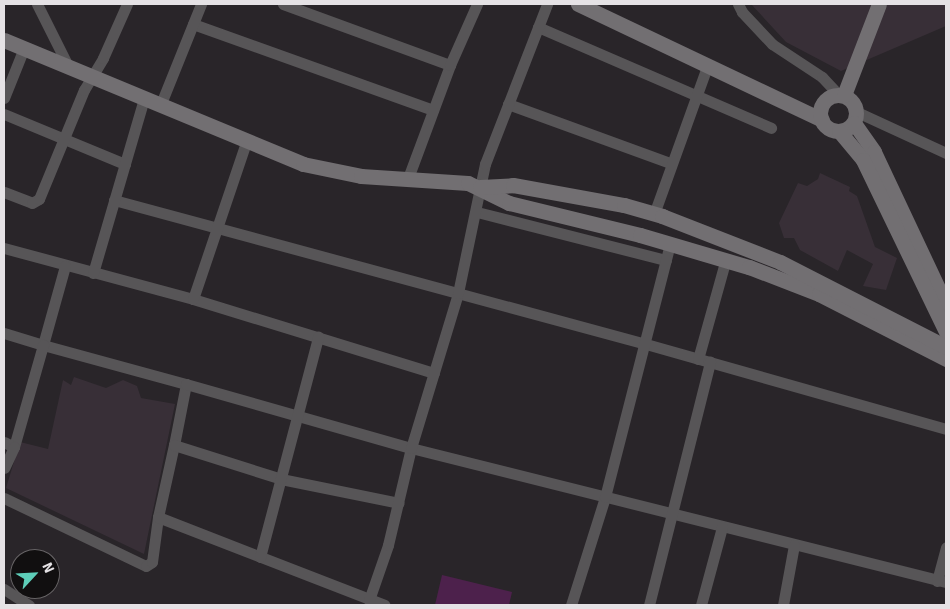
<!DOCTYPE html>
<style>
body{margin:0}
#map{position:relative;width:950px;height:609px;overflow:hidden;background:#292529;font-family:Signika,sans-serif}
div>[style]{position:absolute}
[style*='--x']{left:calc(var(--x)*1px);top:calc(var(--y)*1px);width:calc(var(--w)*1px);rotate:calc(var(--a)*1deg)}
.built>*{inset:0;background:#382f37}
.green>*{inset:0;background:#4d214c}
.street>*{height:11px;margin:-5.5px;padding:0 5.5px;transform-origin:5.5px;border-radius:5.5px;background:#575557}
.secondary>*{height:15px;margin:-7.5px;padding:0 7.5px;transform-origin:7.5px;border-radius:7.5px;background:#726f72}
.secondary>.ring{margin:-7.5px;padding:0;box-sizing:content-box;background:none;border:15px solid #726f72;border-radius:50%}
span{translate:-50% -50%;white-space:nowrap;text-align:center;line-height:1.15;-webkit-text-stroke:4px #110f10;paint-order:stroke}
.frame{position:absolute;inset:0;border:5px solid #e5e2e5;pointer-events:none}
.north{position:absolute;left:10px;top:549px;width:50px;height:50px;box-sizing:border-box;background:#110f10;border:1px solid #666365;border-radius:50%;rotate:65deg;font-size:14px;font-weight:700;line-height:20px;text-align:center;color:#e5e2e5}
.north::after{content:'';display:block;margin:auto;width:18px;height:22px;background:#5dceb9;clip-path:polygon(50% 0,100% 100%,50% 72%,0 100%)}
</style>
<div id="map">
<div class="built">
<div style="clip-path:polygon(751px 4px,946px 4px,946px 26px,841px 71px,786px 42px)"></div>
<div style="clip-path:polygon(820px 173px,850px 187px,849px 191px,857px 196px,875px 247px,897px 258px,886px 290px,863px 286px,873px 264px,847px 250px,838px 271px,800px 250px,794px 238px,784px 238px,779px 223px,798px 183px,807px 186px,818px 179px)"></div>
<div style="clip-path:polygon(74px 377px,106px 388px,123px 380px,137px 386px,141px 398px,175px 404px,144px 554px,6px 488px,20px 442px,48px 449px,63px 380px,71px 385px)"></div>
</div>
<div class="green">
<div style="clip-path:polygon(442px 575px,512px 592px,509px 605px,435px 605px)"></div>
</div>
<div class="street">
<div style="--x:37;--y:4;--w:67;--a:63.4"></div>
<div style="--x:283;--y:4;--w:178;--a:20.1"></div>
<div style="--x:738;--y:4;--w:9;--a:63"></div>
<div style="--x:742;--y:12;--w:44;--a:46.8"></div>
<div style="--x:772;--y:44;--w:60;--a:33.4"></div>
<div style="--x:822;--y:77;--w:23;--a:47"></div>
<div style="--x:193;--y:24;--w:255;--a:19.7"></div>
<div style="--x:538;--y:27;--w:254;--a:23.4"></div>
<div style="--x:4;--y:98;--w:54;--a:-68.2"></div>
<div style="--x:508;--y:104;--w:172;--a:20"></div>
<div style="--x:160;--y:106;--w:110;--a:-68.1"></div>
<div style="--x:857;--y:112;--w:98;--a:24.7"></div>
<div style="--x:4;--y:114;--w:131;--a:22.5"></div>
<div style="--x:408;--y:178;--w:121;--a:-69.6"></div>
<div style="--x:450;--y:65;--w:67;--a:-66.1"></div>
<div style="--x:4;--y:192;--w:30;--a:21"></div>
<div style="--x:32;--y:203;--w:8;--a:-30"></div>
<div style="--x:39;--y:199;--w:118;--a:-67.6"></div>
<div style="--x:84;--y:90;--w:37;--a:-59"></div>
<div style="--x:103;--y:58;--w:59;--a:-66"></div>
<div style="--x:114;--y:200;--w:551;--a:15.15"></div>
<div style="--x:646;--y:344;--w:312;--a:15.8"></div>
<div style="--x:477;--y:212;--w:195;--a:14.3"></div>
<div style="--x:654;--y:214;--w:159;--a:-70.2"></div>
<div style="--x:4;--y:248;--w:196;--a:15.1"></div>
<div style="--x:193;--y:299;--w:252;--a:17.1"></div>
<div style="--x:65;--y:266;--w:82;--a:105.6"></div>
<div style="--x:43;--y:345;--w:148;--a:15.3"></div>
<div style="--x:186;--y:384;--w:62;--a:101.1"></div>
<div style="--x:93;--y:273;--w:181;--a:-73.7"></div>
<div style="--x:193;--y:299;--w:166;--a:-71.3"></div>
<div style="--x:4;--y:333;--w:41;--a:17.1"></div>
<div style="--x:43;--y:345;--w:106;--a:105.9"></div>
<div style="--x:698;--y:359;--w:104;--a:-74.4"></div>
<div style="--x:186;--y:384;--w:234;--a:15.9"></div>
<div style="--x:411;--y:448;--w:552;--a:14.06"></div>
<div style="--x:4;--y:442;--w:11;--a:27"></div>
<div style="--x:14;--y:447;--w:23;--a:115"></div>
<div style="--x:4;--y:498;--w:157;--a:25.6"></div>
<div style="--x:146;--y:566;--w:7;--a:-34"></div>
<div style="--x:152;--y:562;--w:45;--a:-82.4"></div>
<div style="--x:158;--y:517;--w:74;--a:-77.5"></div>
<div style="--x:174;--y:445;--w:112;--a:17.6"></div>
<div style="--x:281;--y:479;--w:120;--a:11.5"></div>
<div style="--x:158;--y:517;--w:243;--a:21.2"></div>
<div style="--x:260;--y:557;--w:228;--a:-75.2"></div>
<div style="--x:937;--y:581;--w:35;--a:-75"></div>
<div style="--x:4;--y:589;--w:30;--a:33"></div>
<div style="--x:369;--y:600;--w:58;--a:-70.9"></div>
<div style="--x:388;--y:545;--w:100;--a:-76.7"></div>
<div style="--x:411;--y:448;--w:162;--a:-73.1"></div>
<div style="--x:458;--y:293;--w:132;--a:-78.2"></div>
<div style="--x:485;--y:164;--w:172;--a:-68.8"></div>
<div style="--x:571;--y:605;--w:113;--a:-72.5"></div>
<div style="--x:605;--y:497;--w:262;--a:-75.6"></div>
<div style="--x:649;--y:605;--w:251;--a:-75.9"></div>
<div style="--x:701;--y:605;--w:81;--a:-74.9"></div>
<div style="--x:783;--y:605;--w:61;--a:-79.6"></div>
</div>
<div class="secondary">
<div style="--x:578;--y:4;--w:270;--a:25.4"></div>
<div style="--x:4;--y:40;--w:324;--a:22.5"></div>
<div style="--x:303;--y:164;--w:59;--a:11.7"></div>
<div style="--x:361;--y:176;--w:107;--a:3.7"></div>
<div style="--x:468;--y:183;--w:46;--a:26"></div>
<div style="--x:509;--y:203;--w:135;--a:13.7"></div>
<div style="--x:640;--y:235;--w:114;--a:16.4"></div>
<div style="--x:749;--y:267;--w:75;--a:21.1"></div>
<div style="--x:819;--y:294;--w:143;--a:27.1"></div>
<div class="ring" style="left:820px;top:95px;width:21px;height:21px"></div>
<div style="--x:844;--y:95;--w:97;--a:-69"></div>
<div style="--x:854;--y:123;--w:35;--a:55"></div>
<div style="--x:874;--y:152;--w:169;--a:64.8"></div>
<div style="--x:839;--y:131;--w:38;--a:50"></div>
<div style="--x:863;--y:160;--w:191;--a:64.2"></div>
<div style="--x:480;--y:187;--w:33;--a:-3"></div>
<div style="--x:513;--y:185;--w:113;--a:10.2"></div>
<div style="--x:624;--y:205;--w:40;--a:16"></div>
<div style="--x:662;--y:216;--w:127;--a:21.3"></div>
<div style="--x:780;--y:262;--w:186;--a:27.1"></div>
</div>
<div class="frame"></div>
<div class="north">N</div>
</div>
